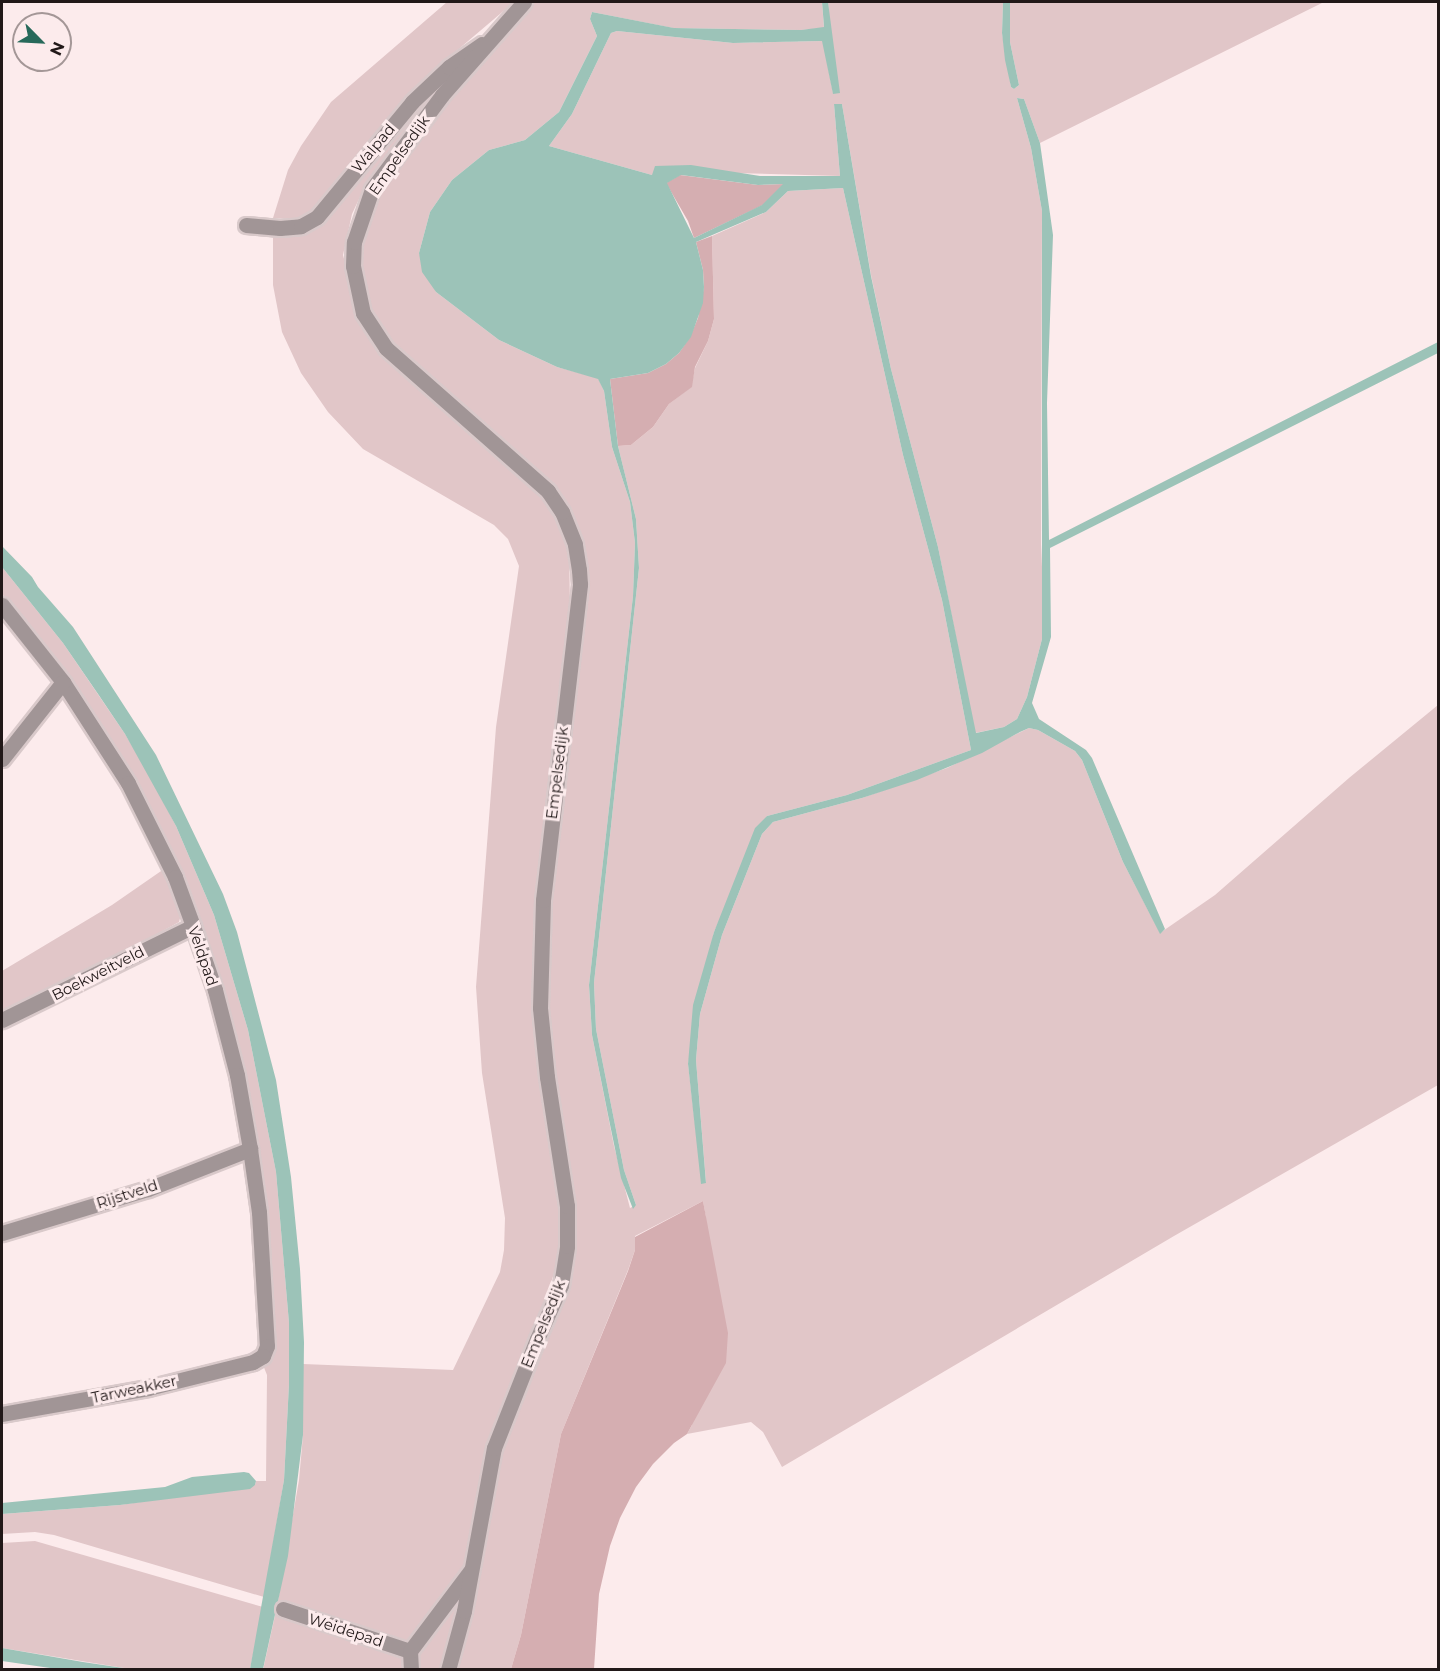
<!DOCTYPE html>
<style>
body{margin:0}
#map{position:relative;width:1440px;height:1671px;overflow:hidden;background:#fcebec;font-family:Montserrat,sans-serif}
div>[style]{position:absolute}
[style*='--x']{left:calc(var(--x)*1px);top:calc(var(--y)*1px);width:calc(var(--w)*1px);rotate:calc(var(--a)*1deg)}
.green>*{inset:0;background:#e1c6c8}
.forest>*{inset:0;background:#d5aeb1}
.water>*{inset:0;background:#9cc3b8}
.roads{filter:drop-shadow(2px 0 #d9c9ca) drop-shadow(-2px 0 #d9c9ca) drop-shadow(0 2px #d9c9ca) drop-shadow(0 -2px #d9c9ca)}
.street>*{height:15px;margin:-7.5px;padding:0 7.5px;transform-origin:7.5px;border-radius:7.5px;background:#a19596}
span{translate:-50% -50%;white-space:nowrap;text-align:center;line-height:1.15;-webkit-text-stroke:6px #fcebec;paint-order:stroke}
.street-label{font-size:15px;color:#211818}
.frame{position:absolute;inset:0;border:3px solid #211818;pointer-events:none}
.north{position:absolute;left:12px;top:12px;width:60px;height:60px;box-sizing:border-box;background:#fcebec;border:2px solid #a49797;border-radius:50%;rotate:114deg;font-size:16px;font-weight:700;line-height:24px;text-align:center;color:#211818}
.north::after{content:'';display:block;margin:auto;width:21px;height:27px;background:#27695a;clip-path:polygon(50% 0,100% 100%,50% 72%,0 100%)}
</style>
<div id="map">
<div class="green">
<div style="clip-path:polygon(447px 2px,514px 2px,441px 64px,391px 115px,314px 211px,303px 220px,273px 218px,288px 170px,301px 146px,331px 102px)"></div>
<div style="clip-path:polygon(530px 2px,822px 2px,824px 28px,801px 30px,673px 28px,592px 12px,590px 19px,597px 36px,559px 112px,525px 140px,489px 150px,452px 180px,430px 212px,419px 253px,436px 292px,499px 340px,557px 367px,598px 378px,604px 391px,612px 447px,630px 502px,635px 543px,633px 596px,589px 985px,592px 1035px,614px 1146px,630px 1208px,636px 1205px,624px 1170px,596px 1029px,594px 983px,639px 568px,636px 519px,618px 446px,631px 445px,653px 427px,669px 404px,691px 387px,695px 368px,708px 341px,714px 319px,712px 236px,766px 212px,788px 191px,843px 188px,903px 455px,942px 600px,971px 750px,847px 795px,767px 816px,714px 932px,688px 1064px,702px 1183px,706px 1182px,696px 1060px,700px 1014px,722px 935px,762px 834px,773px 822px,862px 798px,947px 768px,1029px 728px,1038px 730px,1075px 751px,1082px 760px,1123px 862px,1160px 933px,1215px 895px,1349px 778px,1438px 705px,1438px 1085px,1174px 1236px,782px 1467px,763px 1432px,751px 1422px,687px 1434px,692px 1425px,706px 1218px,703px 1201px,635px 1236px,635px 1250px,628px 1270px,561px 1434px,521px 1635px,511px 1669px,452px 1670px,504px 1435px,565px 1282px,562px 1140px,547px 1023px,546px 931px,575px 661px,574px 526px,400px 356px,375px 325px,362px 295px,358px 247px,374px 200px,391px 171px,415px 138px)"></div>
<div style="clip-path:polygon(828px 2px,1003px 2px,1002px 33px,1011px 87px,1014px 89px,1019px 85px,1010px 42px,1010px 2px,1324px 2px,1040px 143px,1024px 99px,1017px 98px,1031px 148px,1042px 211px,1041px 544px,1044px 613px,1042px 639px,1027px 697px,1017px 719px,1004px 727px,975px 733px,938px 547px,891px 369px,871px 275px,842px 104px,834px 104px,840px 176px,733px 173px,652px 175px,549px 146px,572px 114px,611px 33px,617px 31px,733px 43px,823px 41px,833px 93px)"></div>
<div style="clip-path:polygon(454px 71px,416px 115px,367px 182px,352px 214px,343px 255px,359px 318px,541px 495px,556px 511px,569px 544px,570px 609px,539px 863px,532px 996px,538px 1066px,560px 1213px,562px 1247px,465px 1563px,415px 1637px,408px 1643px,278px 1601px,299px 1480px,303px 1435px,303px 1364px,453px 1370px,500px 1272px,504px 1250px,505px 1218px,482px 1073px,476px 987px,496px 727px,519px 566px,508px 539px,494px 525px,363px 449px,328px 412px,301px 373px,282px 332px,273px 285px,273px 235px,310px 233px,328px 220px,419px 102px)"></div>
<div style="clip-path:polygon(2px 567px,63px 643px,125px 734px,150px 776px,176px 826px,214px 915px,248px 1030px,276px 1172px,289px 1323px,289px 1384px,284px 1480px,264px 1597px,54px 1535px,35px 1532px,2px 1534px,2px 1514px,120px 1505px,255px 1485px,256px 1481px,266px 1481px,267px 1375px,263px 1365px,272px 1354px,265px 1228px,200px 926px,80px 696px,40px 640px,2px 594px)"></div>
<div style="clip-path:polygon(164px 869px,182px 911px,179px 922px,104px 963px,2px 1011px,2px 971px,112px 905px)"></div>
<div style="clip-path:polygon(35px 1541px,263px 1607px,250px 1669px,130px 1669px,2px 1648px,2px 1543px)"></div>
<div style="clip-path:polygon(463px 1585px,442px 1669px,415px 1670px,418px 1651px)"></div>
<div style="clip-path:polygon(276px 1611px,392px 1650px,403px 1658px,405px 1670px,263px 1670px)"></div>
</div>
<div class="forest">
<div style="clip-path:polygon(680px 175px,758px 185px,784px 184px,763px 205px,694px 238px,688px 221px,666px 183px)"></div>
<div style="clip-path:polygon(712px 236px,714px 319px,708px 341px,695px 367px,692px 387px,669px 404px,653px 427px,631px 445px,618px 446px,610px 379px,648px 373px,666px 364px,679px 353px,690px 337px,698px 318px,704px 287px,703px 270px,696px 242px)"></div>
<div style="clip-path:polygon(703px 1201px,728px 1333px,726px 1363px,687px 1434px,674px 1443px,653px 1464px,636px 1487px,620px 1518px,610px 1546px,599px 1594px,594px 1669px,511px 1669px,521px 1635px,561px 1434px,628px 1271px,635px 1250px,635px 1237px)"></div>
</div>
<div class="water">
<div style="clip-path:polygon(evenodd,822px 2px,828px 2px,840px 93px,833px 94px,822px 41px,733px 43px,617px 31px,611px 33px,572px 114px,549px 146px,652px 175px,655px 166px,691px 165px,760px 176px,840px 176px,834px 104px,842px 104px,871px 276px,891px 369px,938px 547px,976px 733px,1004px 727px,1017px 719px,1027px 697px,1042px 639px,1042px 211px,1031px 148px,1017px 98px,1024px 99px,1040px 143px,1053px 235px,1047px 403px,1049px 540px,1438px 342px,1438px 353px,1050px 548px,1051px 637px,1032px 703px,1039px 719px,1086px 750px,1092px 758px,1165px 929px,1160px 934px,1123px 862px,1082px 760px,1075px 751px,1038px 730px,1029px 728px,1020px 732px,982px 753px,917px 780px,862px 798px,773px 822px,762px 834px,722px 935px,700px 1014px,696px 1060px,706px 1183px,701px 1184px,688px 1064px,693px 1005px,714px 932px,755px 828px,767px 816px,847px 795px,971px 750px,942px 600px,903px 455px,843px 188px,788px 191px,766px 212px,696px 242px,703px 270px,704px 287px,703px 303px,691px 337px,679px 353px,666px 364px,648px 373px,610px 379px,618px 446px,636px 519px,639px 568px,594px 983px,596px 1029px,624px 1170px,636px 1205px,633px 1209px,621px 1178px,608px 1115px,592px 1035px,589px 985px,633px 596px,635px 543px,630px 502px,612px 447px,604px 391px,598px 379px,557px 367px,499px 340px,436px 292px,422px 272px,419px 253px,430px 212px,452px 180px,489px 150px,525px 140px,559px 112px,597px 36px,590px 19px,592px 12px,674px 28px,801px 30px,824px 27px,822px 2px,681px 175px,758px 185px,783px 184px,762px 205px,694px 238px,667px 183px,681px 175px)"></div>
<div style="clip-path:polygon(1003px 2px,1010px 2px,1010px 42px,1019px 85px,1014px 89px,1011px 87px,1005px 60px,1002px 33px)"></div>
<div style="clip-path:polygon(2px 546px,32px 577px,38px 587px,73px 627px,156px 755px,223px 894px,237px 932px,276px 1080px,291px 1177px,300px 1269px,304px 1342px,303px 1435px,288px 1556px,263px 1669px,250px 1669px,284px 1480px,289px 1384px,289px 1323px,276px 1172px,248px 1030px,214px 915px,176px 826px,125px 734px,98px 694px,63px 643px,2px 567px)"></div>
<div style="clip-path:polygon(244px 1472px,249px 1473px,256px 1481px,255px 1485px,250px 1489px,120px 1505px,2px 1514px,2px 1503px,165px 1487px,192px 1477px)"></div>
<div style="clip-path:polygon(2px 1648px,83px 1662px,130px 1669px,57px 1669px,2px 1661px)"></div>
</div>
<div class="roads">
<div class="street">
<div style="--x:246;--y:225;--w:34;--a:5"></div>
<div style="--x:280;--y:228;--w:21;--a:-5"></div>
<div style="--x:301;--y:226;--w:18;--a:-29"></div>
<div style="--x:317;--y:217;--w:149;--a:-50.4"></div>
<div style="--x:412;--y:102;--w:51;--a:-43.4"></div>
<div style="--x:449;--y:67;--w:40;--a:-34.9"></div>
<div style="--x:2;--y:605;--w:98;--a:51.6"></div>
<div style="--x:63;--y:682;--w:120;--a:57.2"></div>
<div style="--x:128;--y:783;--w:105;--a:63.4"></div>
<div style="--x:175;--y:877;--w:52;--a:69.8"></div>
<div style="--x:193;--y:926;--w:68;--a:71"></div>
<div style="--x:215;--y:990;--w:88;--a:75.5"></div>
<div style="--x:237;--y:1075;--w:75;--a:80"></div>
<div style="--x:250;--y:1149;--w:64;--a:81.9"></div>
<div style="--x:259;--y:1212;--w:134;--a:86.6"></div>
<div style="--x:267;--y:1346;--w:11;--a:112"></div>
<div style="--x:263;--y:1356;--w:12;--a:149"></div>
<div style="--x:253;--y:1362;--w:108;--a:166.1"></div>
<div style="--x:148;--y:1388;--w:148;--a:169.9"></div>
<div style="--x:2;--y:759;--w:98;--a:-51.6"></div>
<div style="--x:2;--y:1020;--w:213;--a:-26.2"></div>
<div style="--x:2;--y:1233;--w:152;--a:-16.8"></div>
<div style="--x:148;--y:1189;--w:110;--a:-21.4"></div>
<div style="--x:283;--y:1609;--w:134;--a:18.3"></div>
<div style="--x:411;--y:1670;--w:19;--a:-93"></div>
<div style="--x:410;--y:1651;--w:101;--a:-53"></div>
<div style="--x:448;--y:1670;--w:61;--a:-74.8"></div>
<div style="--x:464;--y:1611;--w:166;--a:-79.6"></div>
<div style="--x:494;--y:1448;--w:117;--a:-68.5"></div>
<div style="--x:537;--y:1339;--w:59;--a:-66"></div>
<div style="--x:561;--y:1285;--w:39;--a:-81"></div>
<div style="--x:567;--y:1246;--w:40;--a:-90"></div>
<div style="--x:567;--y:1206;--w:131;--a:-98.8"></div>
<div style="--x:547;--y:1077;--w:69;--a:-95.8"></div>
<div style="--x:540;--y:1008;--w:108;--a:-88.4"></div>
<div style="--x:543;--y:900;--w:318;--a:-83.3"></div>
<div style="--x:580;--y:584;--w:14;--a:-94"></div>
<div style="--x:579;--y:570;--w:26;--a:-99"></div>
<div style="--x:575;--y:544;--w:35;--a:-112"></div>
<div style="--x:562;--y:512;--w:25;--a:-124"></div>
<div style="--x:548;--y:491;--w:216;--a:-138.6"></div>
<div style="--x:386;--y:348;--w:42;--a:-123.3"></div>
<div style="--x:363;--y:313;--w:48;--a:-102"></div>
<div style="--x:353;--y:266;--w:24;--a:-88"></div>
<div style="--x:354;--y:242;--w:56;--a:-71.2"></div>
<div style="--x:372;--y:189;--w:117;--a:-53.3"></div>
<div style="--x:442;--y:95;--w:124;--a:-48.6"></div>
</div>
</div>
<div class="street-label">
<span style="left:373px;top:148px;rotate:-50deg">Walpad</span>
<span style="left:399px;top:155px;rotate:-55deg">Empelsedijk</span>
<span style="left:557px;top:773px;rotate:-83deg">Empelsedijk</span>
<span style="left:203px;top:956px;rotate:71deg">Veldpad</span>
<span style="left:98px;top:973px;rotate:-27deg">Boekweitveld</span>
<span style="left:127px;top:1194px;rotate:-18deg">Rijstveld</span>
<span style="left:543px;top:1324px;rotate:-68deg">Empelsedijk</span>
<span style="left:134px;top:1389px;rotate:-12deg">Tarweakker</span>
<span style="left:346px;top:1630px;rotate:18deg">Weidepad</span>
</div>
<div class="frame"></div>
<div class="north">N</div>
</div>
